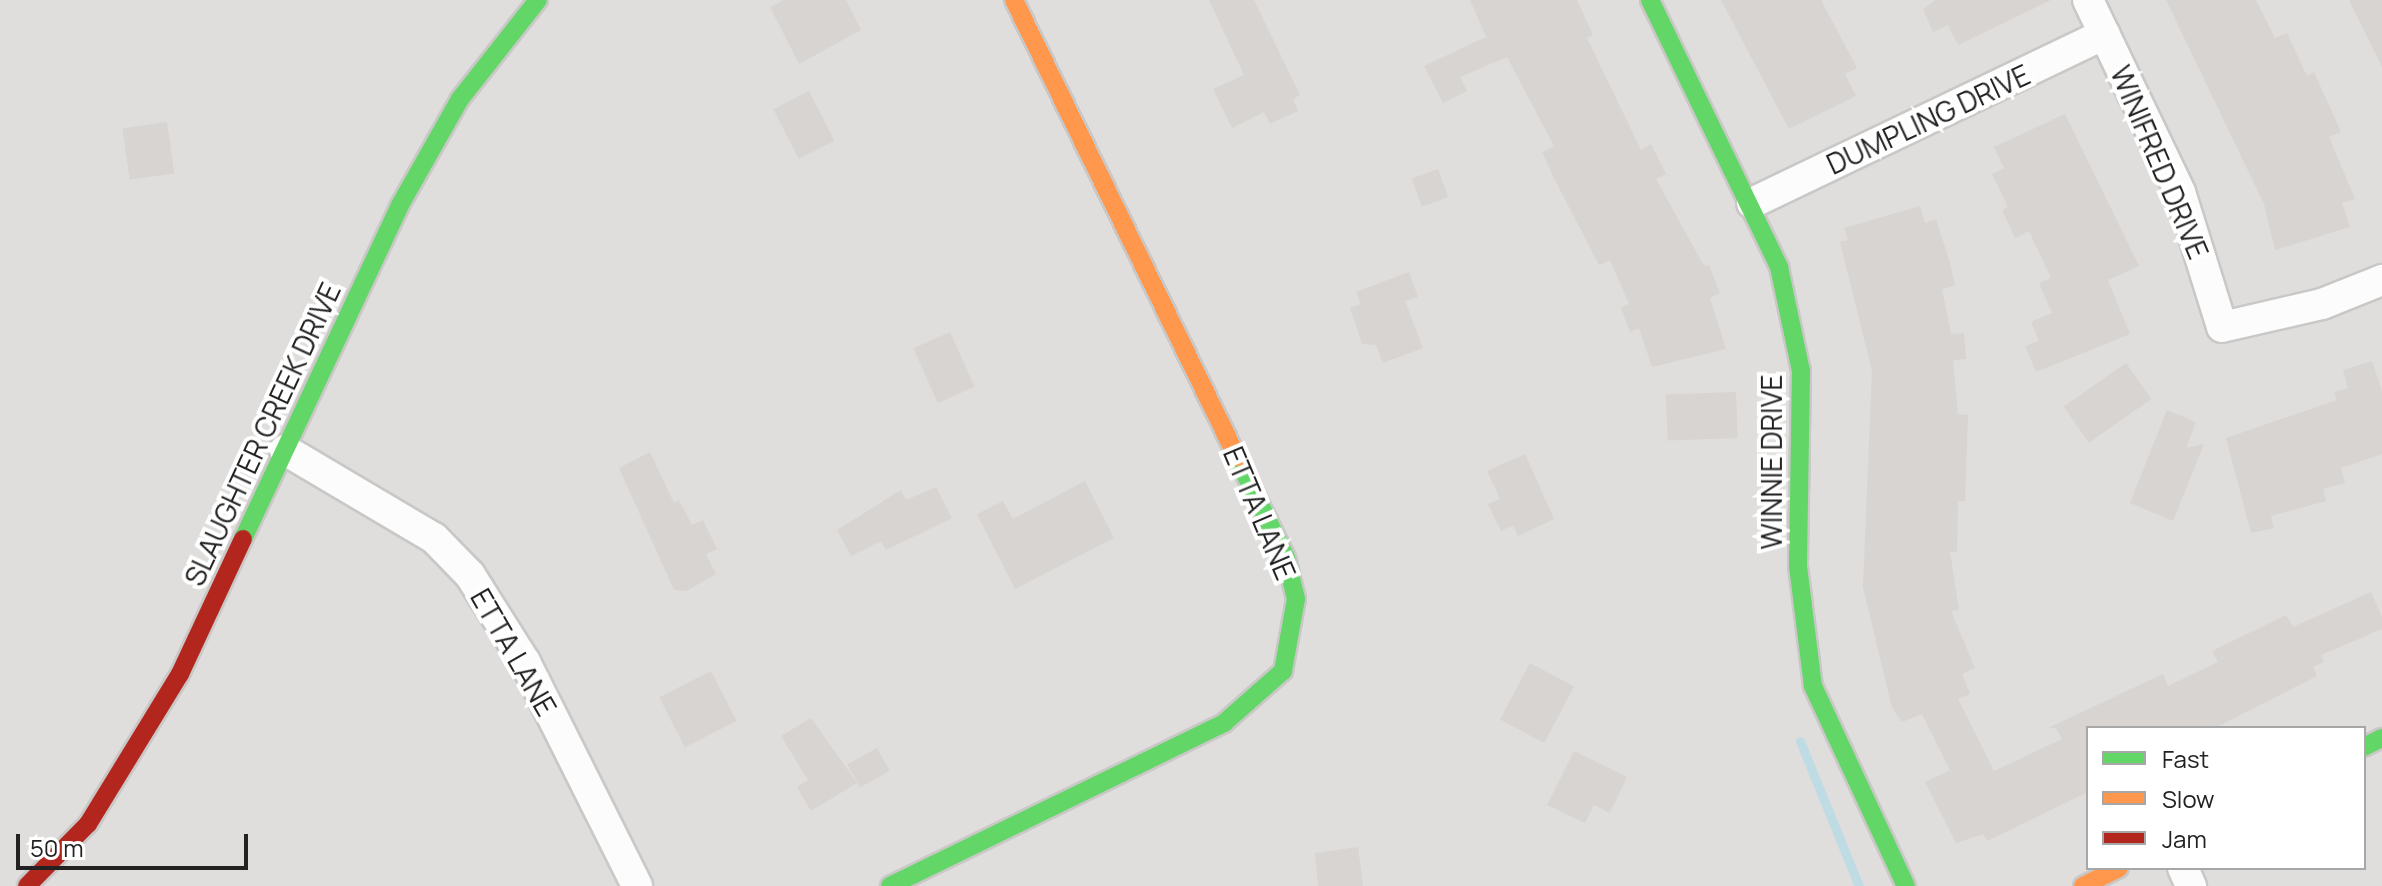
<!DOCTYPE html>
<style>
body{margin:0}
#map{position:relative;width:2382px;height:886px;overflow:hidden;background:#f0eeeb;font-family:Manrope,sans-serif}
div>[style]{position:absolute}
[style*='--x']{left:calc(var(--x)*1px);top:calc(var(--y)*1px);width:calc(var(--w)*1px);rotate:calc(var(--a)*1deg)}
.residential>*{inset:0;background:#dfdedc}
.stream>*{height:9px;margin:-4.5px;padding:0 4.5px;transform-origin:4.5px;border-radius:4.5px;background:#bfdbe3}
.building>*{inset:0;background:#d7d4d2;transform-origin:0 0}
.roads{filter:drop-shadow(2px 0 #c9c8c7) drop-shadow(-2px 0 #c9c8c7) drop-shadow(0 2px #c9c8c7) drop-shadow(0 -2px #c9c8c7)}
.street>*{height:30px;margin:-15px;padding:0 15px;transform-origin:15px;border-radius:15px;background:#fdfcfc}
.fast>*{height:18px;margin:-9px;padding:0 9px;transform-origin:9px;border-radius:9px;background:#63d668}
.slow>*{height:18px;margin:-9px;padding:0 9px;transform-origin:9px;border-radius:9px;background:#ff974d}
.jam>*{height:18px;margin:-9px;padding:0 9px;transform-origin:9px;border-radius:9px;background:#b3261e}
span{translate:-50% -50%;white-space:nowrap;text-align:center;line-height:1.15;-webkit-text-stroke:8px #fff;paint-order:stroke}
.street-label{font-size:28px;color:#222}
.legend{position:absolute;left:2086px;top:726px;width:280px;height:144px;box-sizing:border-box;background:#fff;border:2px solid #a7a7a7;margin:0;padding:10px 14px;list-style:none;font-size:24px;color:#222}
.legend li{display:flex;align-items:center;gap:16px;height:40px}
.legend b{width:40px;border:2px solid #a7a7a7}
.scale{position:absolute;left:16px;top:834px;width:232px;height:36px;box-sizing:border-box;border:4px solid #222;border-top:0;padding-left:10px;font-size:24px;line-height:28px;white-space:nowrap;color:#222;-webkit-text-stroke:6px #fff;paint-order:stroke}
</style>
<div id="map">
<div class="residential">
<div style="clip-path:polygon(evenodd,0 0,2382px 0,2382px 886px,0 886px,0 0,2088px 728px,2364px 728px,2364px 868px,2088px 868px,2088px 728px)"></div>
</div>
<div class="stream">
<div style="--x:1800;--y:741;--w:157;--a:67.9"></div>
</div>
<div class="building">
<div style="clip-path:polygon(784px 0,846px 0,861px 30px,799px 64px,770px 7px)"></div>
<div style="clip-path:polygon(1209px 0,1254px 0,1300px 95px,1293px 99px,1298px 111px,1270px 124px,1264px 112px,1232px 128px,1213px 89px,1244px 75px)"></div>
<div style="clip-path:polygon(1470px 0,1577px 0,1593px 35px,1587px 38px,1641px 150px,1651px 144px,1666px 174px,1656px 179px,1704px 266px,1709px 265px,1720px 293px,1710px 298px,1726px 349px,1652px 367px,1639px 328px,1630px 332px,1621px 308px,1629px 304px,1610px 260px,1599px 265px,1556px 182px,1542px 152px,1554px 146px,1507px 57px,1460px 77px,1467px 91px,1443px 103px,1424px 66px,1486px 37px)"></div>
<div style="clip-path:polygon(1721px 0,1821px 0,1857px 68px,1845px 74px,1856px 96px,1789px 129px)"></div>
<div style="clip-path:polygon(1935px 0,2051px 0,1958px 45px,1948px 25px,1933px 32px,1923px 9px)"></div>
<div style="clip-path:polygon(2166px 0,2256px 0,2275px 38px,2287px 33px,2307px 76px,2314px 72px,2341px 132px,2329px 137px,2355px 199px,2342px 203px,2350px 227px,2275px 250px,2264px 204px)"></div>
<div style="clip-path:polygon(2349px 0,2382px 0,2382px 67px)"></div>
<div style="left:809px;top:91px;width:56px;height:40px;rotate:63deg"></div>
<div style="clip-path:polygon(2065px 114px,2139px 266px,2108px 280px,2130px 334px,2036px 372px,2025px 346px,2039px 341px,2031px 322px,2052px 313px,2039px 283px,2051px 278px,2029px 231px,2015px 238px,2002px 210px,2008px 207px,1992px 174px,2004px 168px,1994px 147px)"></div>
<div style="left:167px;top:122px;width:52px;height:45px;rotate:82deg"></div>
<div style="left:1438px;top:169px;width:30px;height:28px;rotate:70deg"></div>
<div style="clip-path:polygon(1920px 206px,1925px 223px,1936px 219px,1950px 263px,1955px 286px,1942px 289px,1951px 334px,1964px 333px,1966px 359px,1953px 360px,1958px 414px,1968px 415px,1965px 501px,1958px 501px,1957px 552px,1950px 552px,1959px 610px,1951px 611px,1975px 668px,1962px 674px,1970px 694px,1958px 699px,1994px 771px,2062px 739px,2056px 728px,2048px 728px,2163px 674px,2168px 686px,2218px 662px,2212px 651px,2286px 615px,2293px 627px,2371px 592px,2382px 617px,2382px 629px,2321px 655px,2324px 662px,2313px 667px,2317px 676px,2215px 728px,2088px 728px,2088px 792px,1987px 841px,1983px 834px,1956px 843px,1925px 782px,1950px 770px,1922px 714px,1902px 722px,1892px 708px,1863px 587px,1872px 371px,1840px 242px,1848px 240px,1844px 228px)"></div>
<div style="clip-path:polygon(1409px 272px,1418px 297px,1405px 301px,1423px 348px,1383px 363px,1376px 345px,1362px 344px,1350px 308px,1361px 304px,1356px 292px)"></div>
<div style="left:950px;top:332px;width:60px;height:40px;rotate:66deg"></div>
<div style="clip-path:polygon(2372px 361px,2382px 391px,2382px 454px,2341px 468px,2345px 483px,2323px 489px,2326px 501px,2271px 516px,2274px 528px,2251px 533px,2226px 438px,2337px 400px,2334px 392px,2348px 388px,2343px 370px)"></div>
<div style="left:2126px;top:363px;width:44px;height:76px;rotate:55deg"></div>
<div style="left:1736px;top:392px;width:46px;height:70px;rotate:88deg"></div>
<div style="clip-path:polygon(2167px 410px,2196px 422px,2186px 448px,2204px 444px,2173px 521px,2130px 503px)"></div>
<div style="clip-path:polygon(650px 452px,674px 503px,679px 500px,692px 525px,703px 520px,717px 549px,706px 554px,716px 574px,686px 591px,674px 590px,619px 468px)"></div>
<div style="clip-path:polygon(1525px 454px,1554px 519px,1518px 536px,1513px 525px,1501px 531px,1488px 504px,1500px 499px,1487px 471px)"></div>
<div style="clip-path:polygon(1085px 481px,1114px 538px,1015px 589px,977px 514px,1003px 501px,1013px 519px)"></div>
<div style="clip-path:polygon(936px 487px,952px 518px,886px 550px,881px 541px,851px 556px,837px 530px,901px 490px,906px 500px)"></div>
<div style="left:1530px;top:663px;width:50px;height:64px;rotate:28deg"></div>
<div style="left:711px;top:671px;width:56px;height:58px;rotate:63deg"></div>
<div style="clip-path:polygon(811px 718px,857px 783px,811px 811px,797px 787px,808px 780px,781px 736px)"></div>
<div style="left:877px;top:748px;width:26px;height:34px;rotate:61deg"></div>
<div style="clip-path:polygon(1574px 751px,1627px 777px,1610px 813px,1594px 805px,1585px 823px,1547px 805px)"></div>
<div style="clip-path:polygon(1358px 847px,1363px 886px,1318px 886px,1315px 853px)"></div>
</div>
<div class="roads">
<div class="street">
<div style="--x:2088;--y:0;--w:213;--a:64.4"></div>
<div style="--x:2180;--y:192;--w:141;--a:72.7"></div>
<div style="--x:2222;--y:327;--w:103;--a:-13"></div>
<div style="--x:2322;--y:304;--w:65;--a:-21.8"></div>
<div style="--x:1752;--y:203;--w:391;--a:-25.6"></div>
<div style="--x:285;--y:450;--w:173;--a:30.6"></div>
<div style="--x:434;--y:538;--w:52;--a:45.8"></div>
<div style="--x:470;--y:575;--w:103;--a:57.7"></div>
<div style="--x:525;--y:662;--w:250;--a:63.4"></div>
<div style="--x:2183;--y:868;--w:20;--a:66"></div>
</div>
<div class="fast">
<div style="--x:1650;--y:0;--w:297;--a:64.2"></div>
<div style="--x:1779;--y:267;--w:106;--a:78.1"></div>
<div style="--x:1801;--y:371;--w:195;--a:90.9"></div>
<div style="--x:1798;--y:566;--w:121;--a:82.9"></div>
<div style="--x:1813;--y:686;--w:221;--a:65.1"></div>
<div style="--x:243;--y:539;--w:369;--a:-64.8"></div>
<div style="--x:400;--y:205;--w:122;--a:-60.5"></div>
<div style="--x:460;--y:99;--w:126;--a:-51.8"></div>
<div style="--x:2364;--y:747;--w:20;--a:-27"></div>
<div style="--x:890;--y:886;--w:372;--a:-26"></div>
<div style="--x:1224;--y:723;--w:79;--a:-41.4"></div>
<div style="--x:1283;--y:671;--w:73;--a:-79.8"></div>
<div style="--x:1296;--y:599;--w:42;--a:-103.7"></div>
<div style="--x:1286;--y:558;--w:112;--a:-115.9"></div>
</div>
<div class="slow">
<div style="--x:1014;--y:0;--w:509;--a:63.99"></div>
<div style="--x:2083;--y:886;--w:40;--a:-26.6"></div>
</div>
<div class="jam">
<div style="--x:27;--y:886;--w:87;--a:-45.5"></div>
<div style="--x:88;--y:824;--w:176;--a:-58.5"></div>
<div style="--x:180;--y:674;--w:149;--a:-65"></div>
</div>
</div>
<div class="street-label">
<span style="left:1928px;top:119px;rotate:-25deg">DUMPLING DRIVE</span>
<span style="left:2160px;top:162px;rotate:67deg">WINIFRED DRIVE</span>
<span style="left:262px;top:434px;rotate:-65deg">SLAUGHTER CREEK DRIVE</span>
<span style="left:1771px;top:462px;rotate:-90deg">WINNIE DRIVE</span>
<span style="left:1260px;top:513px;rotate:67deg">ETTA LANE</span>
<span style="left:514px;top:652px;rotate:60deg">ETTA LANE</span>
</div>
<ul class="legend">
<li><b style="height:10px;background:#63d668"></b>Fast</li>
<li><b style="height:10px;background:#ff974d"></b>Slow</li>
<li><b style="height:10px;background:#b3261e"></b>Jam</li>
</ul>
<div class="scale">50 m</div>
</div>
